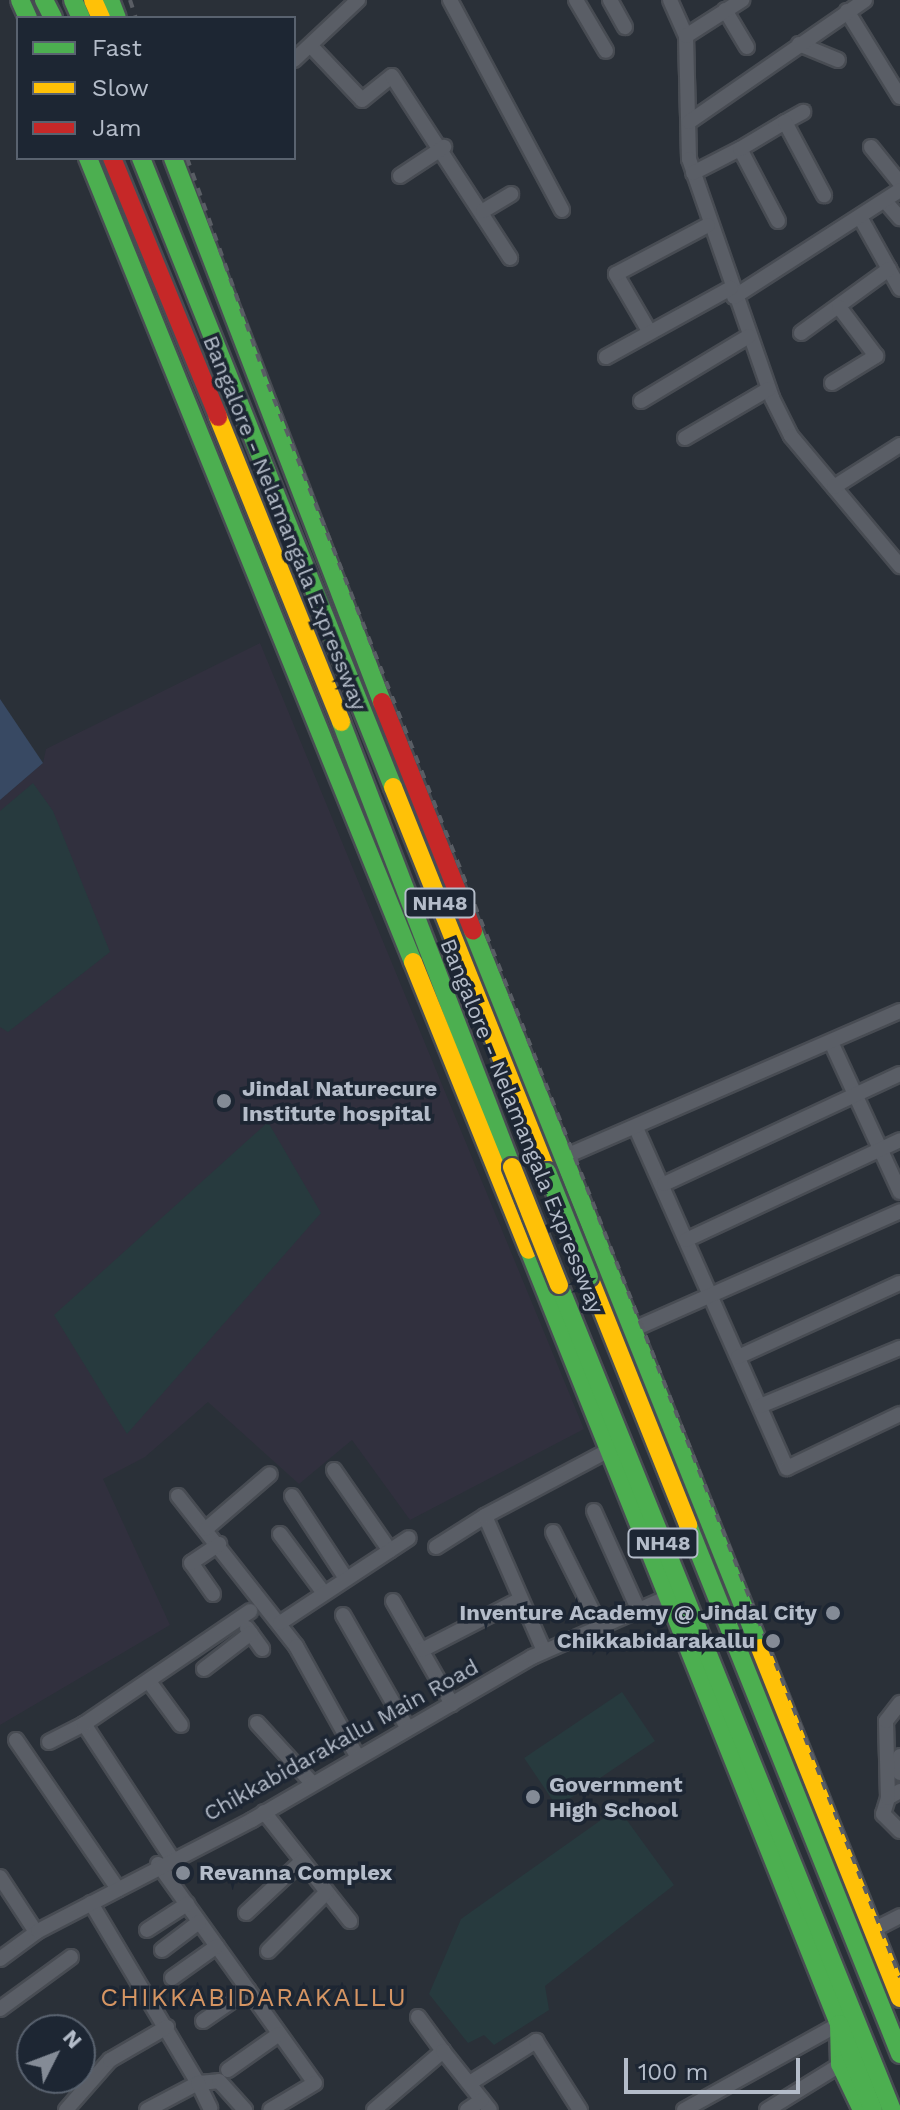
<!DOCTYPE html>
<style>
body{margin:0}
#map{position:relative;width:900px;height:2110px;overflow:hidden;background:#2a3038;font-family:"Work Sans",sans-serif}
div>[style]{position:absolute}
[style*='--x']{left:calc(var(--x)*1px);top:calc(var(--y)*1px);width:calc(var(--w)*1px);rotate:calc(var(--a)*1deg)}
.medical>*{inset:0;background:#31303e}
.green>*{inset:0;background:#273a3e;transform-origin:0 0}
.water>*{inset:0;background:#384963}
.roads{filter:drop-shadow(2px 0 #484c53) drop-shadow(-2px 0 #484c53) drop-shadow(0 2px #484c53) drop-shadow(0 -2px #484c53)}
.street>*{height:14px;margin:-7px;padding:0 7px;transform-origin:7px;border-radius:7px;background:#5a5e66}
.fast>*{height:18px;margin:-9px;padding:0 9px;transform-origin:9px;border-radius:9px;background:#4caf50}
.slow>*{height:18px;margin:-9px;padding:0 9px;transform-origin:9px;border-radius:9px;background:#ffc107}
.jam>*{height:18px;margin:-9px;padding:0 9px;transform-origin:9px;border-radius:9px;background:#c62828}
.rail>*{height:4px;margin-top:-2px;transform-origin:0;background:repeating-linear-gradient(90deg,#595d64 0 8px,transparent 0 16px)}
.bridges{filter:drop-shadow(2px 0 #474c53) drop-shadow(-2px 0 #474c53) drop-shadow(0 2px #474c53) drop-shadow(0 -2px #474c53)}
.fast-bridge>*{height:18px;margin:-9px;padding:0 9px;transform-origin:9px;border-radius:9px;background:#4caf50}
.slow-bridge>*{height:18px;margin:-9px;padding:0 9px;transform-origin:9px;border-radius:9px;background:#ffc107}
.dots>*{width:22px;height:22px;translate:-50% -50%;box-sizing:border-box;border:4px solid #1d2633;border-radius:50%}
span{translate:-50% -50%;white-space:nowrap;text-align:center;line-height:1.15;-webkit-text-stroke:7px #1d2633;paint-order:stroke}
.shield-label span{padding:2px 6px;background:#1d2633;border:2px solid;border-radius:6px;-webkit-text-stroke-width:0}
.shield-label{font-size:20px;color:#b4bcc9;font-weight:700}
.street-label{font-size:22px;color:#b4bcc9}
.poi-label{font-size:22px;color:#b4bcc9;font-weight:700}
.left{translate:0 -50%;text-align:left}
.right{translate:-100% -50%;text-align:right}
.quarter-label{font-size:26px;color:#d59563;letter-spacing:2px}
.legend{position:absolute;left:16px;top:16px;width:280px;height:144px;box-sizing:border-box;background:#1d2633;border:2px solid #59626f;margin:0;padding:10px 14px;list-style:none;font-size:24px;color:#b4bcc9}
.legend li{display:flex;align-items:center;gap:16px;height:40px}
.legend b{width:40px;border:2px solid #59626f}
.north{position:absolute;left:16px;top:2014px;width:80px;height:80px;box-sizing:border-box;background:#1d2633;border:2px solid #59626f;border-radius:50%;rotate:48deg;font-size:22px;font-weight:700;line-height:32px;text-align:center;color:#b4bcc9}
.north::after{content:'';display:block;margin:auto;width:28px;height:36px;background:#848b96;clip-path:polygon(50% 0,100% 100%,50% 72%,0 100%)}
.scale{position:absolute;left:624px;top:2058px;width:176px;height:36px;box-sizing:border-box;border:4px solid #b4bcc9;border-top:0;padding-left:10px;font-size:24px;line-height:28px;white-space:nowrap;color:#b4bcc9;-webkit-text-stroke:6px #1d2633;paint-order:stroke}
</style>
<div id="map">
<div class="medical">
<div style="clip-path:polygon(260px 643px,584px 1429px,410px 1520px,352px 1440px,299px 1484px,208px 1402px,145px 1457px,103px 1479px,170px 1625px,0 1725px,0 800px,43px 763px,46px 749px)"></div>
</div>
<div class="green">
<div style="clip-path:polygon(33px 783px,53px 811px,110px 952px,8px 1032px,0 1027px,0 811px)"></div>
<div style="clip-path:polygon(268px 1122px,321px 1213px,127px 1434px,54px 1315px)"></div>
<div style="left:622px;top:1692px;width:59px;height:118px;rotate:56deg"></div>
<div style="clip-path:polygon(618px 1808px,674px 1885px,545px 1986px,549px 2010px,494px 2045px,484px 2035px,468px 2043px,429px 1994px,461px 1919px)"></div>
</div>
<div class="water">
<div style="clip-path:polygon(0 699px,43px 763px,0 800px)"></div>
</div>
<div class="roads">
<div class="street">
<div style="--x:450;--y:0;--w:238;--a:61.9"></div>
<div style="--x:576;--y:0;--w:59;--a:59.5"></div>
<div style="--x:610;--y:0;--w:31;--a:61"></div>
<div style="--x:670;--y:0;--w:39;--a:66"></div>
<div style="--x:686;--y:36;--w:123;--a:88.6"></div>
<div style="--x:689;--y:159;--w:253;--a:70.8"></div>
<div style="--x:772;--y:398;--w:42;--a:63.4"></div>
<div style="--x:791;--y:436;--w:170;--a:50"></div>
<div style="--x:725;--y:10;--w:43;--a:59.3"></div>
<div style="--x:847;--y:11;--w:101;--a:58.4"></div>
<div style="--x:686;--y:36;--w:67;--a:-32.7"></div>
<div style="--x:799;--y:44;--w:42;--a:22.3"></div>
<div style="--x:311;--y:46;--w:74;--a:46.6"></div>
<div style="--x:362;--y:100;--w:38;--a:-39"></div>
<div style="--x:392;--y:76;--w:217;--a:57"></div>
<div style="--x:294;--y:60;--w:88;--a:-43.2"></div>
<div style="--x:689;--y:122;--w:214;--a:-34.7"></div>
<div style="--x:785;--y:122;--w:21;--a:-29"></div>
<div style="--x:871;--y:147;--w:46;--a:51.1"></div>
<div style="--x:693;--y:173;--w:53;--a:-27.1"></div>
<div style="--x:400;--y:176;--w:53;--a:-33.4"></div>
<div style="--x:885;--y:201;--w:23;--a:49"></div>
<div style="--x:483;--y:211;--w:33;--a:-31"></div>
<div style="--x:860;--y:217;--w:82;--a:60.9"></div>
<div style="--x:778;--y:221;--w:81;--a:-117.8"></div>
<div style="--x:740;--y:149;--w:52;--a:-31"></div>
<div style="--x:785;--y:122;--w:83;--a:61.9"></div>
<div style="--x:734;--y:297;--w:197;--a:-32.8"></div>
<div style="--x:649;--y:331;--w:66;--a:-120.1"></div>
<div style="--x:616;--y:274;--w:104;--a:-28"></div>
<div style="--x:801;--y:333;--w:109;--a:-36"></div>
<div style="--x:606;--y:357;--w:143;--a:-28.9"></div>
<div style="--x:832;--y:383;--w:52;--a:-31.5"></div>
<div style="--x:876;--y:356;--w:61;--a:-127.1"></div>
<div style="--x:641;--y:401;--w:126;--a:-31"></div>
<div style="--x:685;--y:438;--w:97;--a:-30.3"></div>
<div style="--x:834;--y:487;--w:78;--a:-32.5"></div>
<div style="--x:831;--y:1042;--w:165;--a:65.3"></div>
<div style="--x:636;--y:1128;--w:372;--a:66.1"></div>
<div style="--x:787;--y:1468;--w:125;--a:-25.5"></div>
<div style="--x:564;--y:1157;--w:366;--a:-23.5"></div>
<div style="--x:664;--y:1184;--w:260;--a:-25"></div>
<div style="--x:686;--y:1240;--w:236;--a:-25"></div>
<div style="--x:632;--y:1330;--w:293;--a:-23.9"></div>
<div style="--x:738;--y:1357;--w:178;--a:-24.6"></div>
<div style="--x:760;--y:1406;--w:152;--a:-22.5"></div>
<div style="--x:334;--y:1470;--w:98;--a:55.3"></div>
<div style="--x:178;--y:1496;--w:191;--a:51.8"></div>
<div style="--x:296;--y:1646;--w:126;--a:61"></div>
<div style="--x:292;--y:1496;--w:97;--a:56.8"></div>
<div style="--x:594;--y:1511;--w:107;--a:65.8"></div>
<div style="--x:206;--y:1529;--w:84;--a:-40.7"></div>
<div style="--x:553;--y:1532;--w:103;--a:63.4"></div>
<div style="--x:280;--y:1534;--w:72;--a:53.4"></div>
<div style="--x:436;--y:1547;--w:58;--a:-32.3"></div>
<div style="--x:213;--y:1594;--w:38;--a:-125"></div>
<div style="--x:191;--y:1563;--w:34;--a:-34"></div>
<div style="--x:393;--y:1601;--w:119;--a:60.2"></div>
<div style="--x:343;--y:1615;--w:131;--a:60.3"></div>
<div style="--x:280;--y:1623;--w:154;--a:-33.4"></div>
<div style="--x:247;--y:1628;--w:26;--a:54"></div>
<div style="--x:422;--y:1650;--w:109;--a:-27.3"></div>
<div style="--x:544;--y:1651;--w:147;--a:-113.6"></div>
<div style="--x:485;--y:1516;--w:143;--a:-28"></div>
<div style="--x:204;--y:1669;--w:59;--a:-37.5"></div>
<div style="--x:150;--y:1683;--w:52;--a:53.6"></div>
<div style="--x:257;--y:1723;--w:80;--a:47.5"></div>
<div style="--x:16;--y:1740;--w:181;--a:55.6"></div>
<div style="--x:49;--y:1742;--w:39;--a:-27"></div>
<div style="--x:900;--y:1756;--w:17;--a:90"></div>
<div style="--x:900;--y:1791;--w:14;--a:150"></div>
<div style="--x:888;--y:1798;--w:17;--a:107"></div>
<div style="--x:883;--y:1814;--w:24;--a:45"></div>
<div style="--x:888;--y:1798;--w:77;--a:-91.5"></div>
<div style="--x:886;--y:1721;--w:23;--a:-52"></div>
<div style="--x:264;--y:1812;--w:139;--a:51.7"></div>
<div style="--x:171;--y:1857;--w:159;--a:-123.2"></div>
<div style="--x:84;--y:1724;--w:201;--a:-34.2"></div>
<div style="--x:158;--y:1864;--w:269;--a:54.4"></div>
<div style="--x:315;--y:2083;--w:52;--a:149"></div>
<div style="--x:0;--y:1877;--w:66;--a:56.8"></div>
<div style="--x:91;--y:1903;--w:209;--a:59.3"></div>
<div style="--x:198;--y:2083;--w:21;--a:-5"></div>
<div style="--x:219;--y:2081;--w:39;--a:48"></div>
<div style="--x:246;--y:1913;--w:76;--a:-42.9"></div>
<div style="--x:147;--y:1930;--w:48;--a:-33"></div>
<div style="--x:873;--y:1930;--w:30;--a:-27"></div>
<div style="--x:162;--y:1950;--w:46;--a:-37.1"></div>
<div style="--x:268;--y:1951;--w:83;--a:-45"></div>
<div style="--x:0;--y:1959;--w:47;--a:-36.4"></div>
<div style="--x:38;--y:1931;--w:241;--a:-27.4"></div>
<div style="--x:252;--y:1820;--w:324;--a:-30.2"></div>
<div style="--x:532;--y:1657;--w:149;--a:-23.8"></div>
<div style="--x:172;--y:1978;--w:55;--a:-35.4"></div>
<div style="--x:0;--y:2009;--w:88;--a:-36.2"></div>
<div style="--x:418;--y:2017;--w:42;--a:53.7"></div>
<div style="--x:203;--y:2021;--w:55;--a:-34.6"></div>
<div style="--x:228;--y:2070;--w:62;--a:-35.2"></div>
<div style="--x:473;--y:2081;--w:75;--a:-32.4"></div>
<div style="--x:536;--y:2041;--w:82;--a:57.5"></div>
<div style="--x:66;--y:2110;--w:67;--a:-48.7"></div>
<div style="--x:110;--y:2060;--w:66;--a:-30.1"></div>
<div style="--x:147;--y:2110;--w:58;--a:-27.9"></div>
<div style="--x:198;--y:2083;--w:28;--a:64"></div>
<div style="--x:374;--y:2110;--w:91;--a:-40.5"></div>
<div style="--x:443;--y:2051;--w:75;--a:51.5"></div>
<div style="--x:467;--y:2110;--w:18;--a:-34"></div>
<div style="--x:684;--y:2110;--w:177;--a:-29"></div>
<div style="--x:767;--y:2110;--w:86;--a:-31.7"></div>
</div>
<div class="fast">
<div style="--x:20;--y:0;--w:20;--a:66"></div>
<div style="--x:44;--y:0;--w:20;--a:63"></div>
<div style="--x:73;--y:0;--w:20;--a:66"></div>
<div style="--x:110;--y:0;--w:19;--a:69"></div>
<div style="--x:88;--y:158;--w:867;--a:67.99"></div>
<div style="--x:141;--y:158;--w:678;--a:68.17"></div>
<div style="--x:173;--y:158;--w:583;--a:68.98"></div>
<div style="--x:341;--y:722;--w:477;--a:69"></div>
<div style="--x:473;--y:931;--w:772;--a:68.18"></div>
<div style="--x:529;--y:1250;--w:834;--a:68.17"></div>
<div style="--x:839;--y:2024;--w:40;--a:88.6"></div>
<div style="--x:840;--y:2064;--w:49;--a:64.5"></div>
<div style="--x:559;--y:1285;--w:890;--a:68.02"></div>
<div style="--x:688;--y:1525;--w:570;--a:68.16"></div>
<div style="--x:839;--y:2024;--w:92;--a:68.4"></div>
</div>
<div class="slow">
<div style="--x:93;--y:0;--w:20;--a:66"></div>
<div style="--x:218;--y:417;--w:329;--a:68"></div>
<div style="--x:393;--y:787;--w:415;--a:68.2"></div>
<div style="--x:413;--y:962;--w:310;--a:68.1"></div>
<div style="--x:589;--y:1277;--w:267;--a:68.2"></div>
<div style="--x:760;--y:1648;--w:377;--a:68.2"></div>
</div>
<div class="jam">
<div style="--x:112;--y:158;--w:280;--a:67.7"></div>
<div style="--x:382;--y:702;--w:246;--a:68.3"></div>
</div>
</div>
<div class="rail">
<div style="--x:130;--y:0;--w:19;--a:72"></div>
<div style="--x:187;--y:158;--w:240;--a:70.3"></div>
<div style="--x:268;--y:384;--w:1714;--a:68.36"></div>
</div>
<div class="bridges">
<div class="fast-bridge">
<div style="--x:547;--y:1172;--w:113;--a:68.2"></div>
</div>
<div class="slow-bridge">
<div style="--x:512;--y:1167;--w:127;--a:68.3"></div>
</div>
</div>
<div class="dots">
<div style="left:224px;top:1101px;background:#848b96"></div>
<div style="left:833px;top:1613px;background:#848b96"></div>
<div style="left:773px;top:1641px;background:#848b96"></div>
<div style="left:533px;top:1797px;background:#848b96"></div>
<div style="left:183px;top:1873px;background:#848b96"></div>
</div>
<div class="shield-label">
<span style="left:440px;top:903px">NH48</span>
<span style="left:663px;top:1543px">NH48</span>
</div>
<div class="street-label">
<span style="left:285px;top:523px;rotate:68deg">Bangalore - Nelamangala Expressway</span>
<span style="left:522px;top:1126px;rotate:68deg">Bangalore - Nelamangala Expressway</span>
<span style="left:341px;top:1740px;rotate:-29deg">Chikkabidarakallu Main Road</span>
</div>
<div class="poi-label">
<span class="left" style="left:242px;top:1101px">Jindal Naturecure<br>Institute hospital</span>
<span class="right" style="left:817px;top:1613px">Inventure Academy @ Jindal City</span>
<span class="right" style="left:755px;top:1641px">Chikkabidarakallu</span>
<span class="left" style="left:549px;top:1797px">Government<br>High School</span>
<span class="left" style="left:199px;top:1873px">Revanna Complex</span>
</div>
<div class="quarter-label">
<span style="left:254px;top:1998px">CHIKKABIDARAKALLU</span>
</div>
<ul class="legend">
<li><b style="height:10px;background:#4caf50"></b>Fast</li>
<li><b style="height:10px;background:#ffc107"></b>Slow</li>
<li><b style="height:10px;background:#c62828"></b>Jam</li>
</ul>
<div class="north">N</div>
<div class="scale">100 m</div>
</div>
